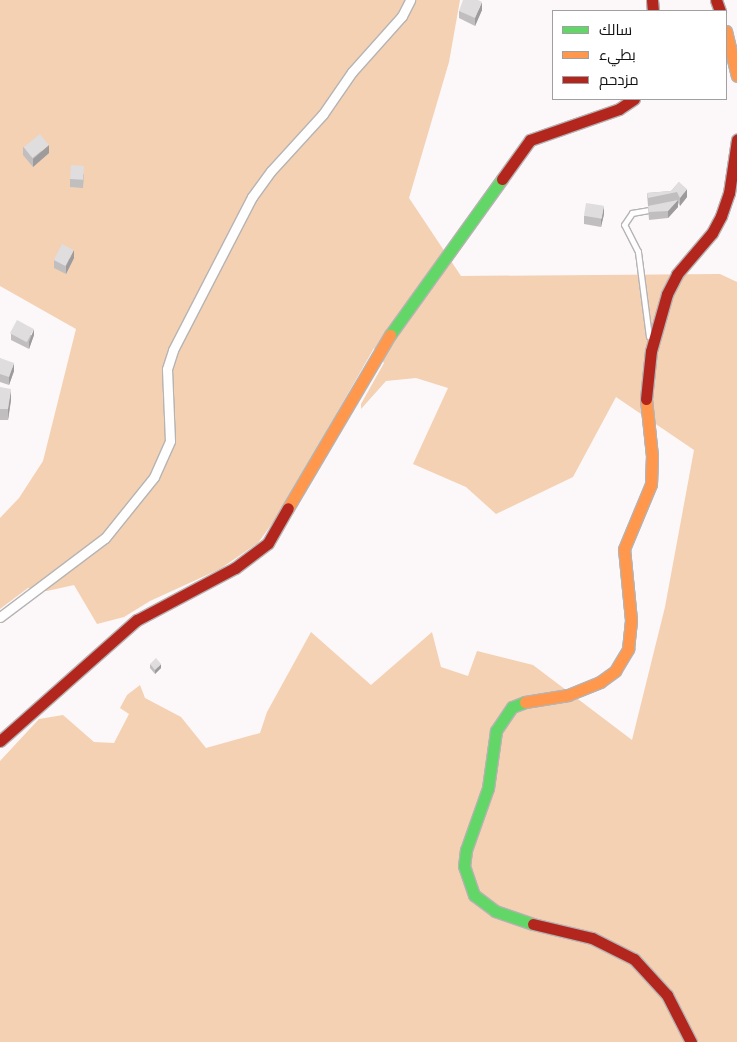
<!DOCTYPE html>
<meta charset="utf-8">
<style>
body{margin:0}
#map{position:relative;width:737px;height:1042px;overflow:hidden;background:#fcf7f8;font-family:"Sofia Sans Condensed",Cairo,sans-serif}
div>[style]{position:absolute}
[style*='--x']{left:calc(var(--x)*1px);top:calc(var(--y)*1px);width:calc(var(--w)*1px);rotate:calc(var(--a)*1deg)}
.forest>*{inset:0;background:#f3d1b2}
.roads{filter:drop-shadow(1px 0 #b6b3b3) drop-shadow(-1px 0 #b6b3b3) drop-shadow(0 1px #b6b3b3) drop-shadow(0 -1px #b6b3b3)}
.lane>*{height:4.5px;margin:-2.25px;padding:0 2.25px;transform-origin:2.25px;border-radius:2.25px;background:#fffefe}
.street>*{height:9px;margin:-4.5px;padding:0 4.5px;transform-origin:4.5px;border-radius:4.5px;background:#fffefe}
.fast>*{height:11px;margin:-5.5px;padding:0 5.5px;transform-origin:5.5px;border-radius:5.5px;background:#63d668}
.slow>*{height:11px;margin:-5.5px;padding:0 5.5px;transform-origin:5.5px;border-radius:5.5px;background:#ff974d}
.jam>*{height:11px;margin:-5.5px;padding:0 5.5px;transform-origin:5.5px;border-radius:5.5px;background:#b3261e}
.wall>*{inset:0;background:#c1bebf}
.shaded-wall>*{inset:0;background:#9d9b9b}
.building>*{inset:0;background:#e0ddde;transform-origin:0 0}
span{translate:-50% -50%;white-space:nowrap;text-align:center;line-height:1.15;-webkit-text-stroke:4px #fff;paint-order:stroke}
.legend{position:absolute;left:552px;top:10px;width:175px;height:90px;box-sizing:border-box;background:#fff;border:1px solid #a1a0a0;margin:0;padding:6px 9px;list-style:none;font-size:15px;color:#131111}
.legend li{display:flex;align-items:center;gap:10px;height:25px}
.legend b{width:25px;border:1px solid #a1a0a0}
</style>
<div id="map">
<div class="forest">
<div style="clip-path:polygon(0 0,460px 0,449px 62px,409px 198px,461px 276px,720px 274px,737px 282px,737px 1042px,0 1042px,0 761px,39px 719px,63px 715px,94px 742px,114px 743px,129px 714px,120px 708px,127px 695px,140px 685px,145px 698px,181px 717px,206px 748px,260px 733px,267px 712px,311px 632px,371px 685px,432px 632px,441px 667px,468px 676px,477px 651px,533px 665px,632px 740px,665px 607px,694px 450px,616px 397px,573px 477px,496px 514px,466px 487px,413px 464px,448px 388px,416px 378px,386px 381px,361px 409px,361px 404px,384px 363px,374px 348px,281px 511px,258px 543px,220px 569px,150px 601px,124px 617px,97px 624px,74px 585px,47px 591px,28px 588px,0 609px,0 518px,19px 498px,43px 461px,76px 329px,0 286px)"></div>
</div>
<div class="roads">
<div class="lane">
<div style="--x:649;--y:337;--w:86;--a:-97.4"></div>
<div style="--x:638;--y:252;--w:30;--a:-117"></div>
<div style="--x:624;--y:225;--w:14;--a:-56"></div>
<div style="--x:632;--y:213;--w:22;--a:-10"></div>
</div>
<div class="street">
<div style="--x:0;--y:617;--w:131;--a:-37"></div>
<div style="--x:105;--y:538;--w:78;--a:-51.2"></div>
<div style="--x:154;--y:477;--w:39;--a:-66"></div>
<div style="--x:170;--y:441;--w:72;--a:-92.4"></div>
<div style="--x:167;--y:369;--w:20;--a:-72"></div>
<div style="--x:173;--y:350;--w:172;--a:-62.7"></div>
<div style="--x:252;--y:197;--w:32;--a:-54"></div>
<div style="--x:271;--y:171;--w:77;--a:-47.6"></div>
<div style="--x:323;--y:114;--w:51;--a:-55.4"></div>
<div style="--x:352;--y:72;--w:75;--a:-48.2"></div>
<div style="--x:402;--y:16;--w:18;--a:-63"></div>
</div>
<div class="fast">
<div style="--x:390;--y:335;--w:192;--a:-54.3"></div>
<div style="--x:525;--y:702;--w:14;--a:159"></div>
<div style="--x:512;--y:707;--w:29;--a:124"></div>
<div style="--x:496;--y:731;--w:58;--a:98"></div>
<div style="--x:488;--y:788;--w:66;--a:109.5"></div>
<div style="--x:466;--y:850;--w:16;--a:97"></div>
<div style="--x:464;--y:866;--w:31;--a:71"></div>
<div style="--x:474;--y:895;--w:26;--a:37"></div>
<div style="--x:495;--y:911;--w:40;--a:18.9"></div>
</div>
<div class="slow">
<div style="--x:726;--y:31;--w:46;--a:76.3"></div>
<div style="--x:288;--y:508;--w:201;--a:-59.5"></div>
<div style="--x:525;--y:702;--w:44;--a:-9.2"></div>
<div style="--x:568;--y:695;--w:35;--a:-22"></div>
<div style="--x:600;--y:682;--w:19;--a:-36"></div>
<div style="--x:615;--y:671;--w:26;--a:-59"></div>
<div style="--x:628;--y:649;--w:29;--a:-84"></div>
<div style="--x:631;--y:620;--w:71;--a:-95.6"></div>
<div style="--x:624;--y:549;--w:70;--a:-67.4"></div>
<div style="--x:651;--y:484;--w:28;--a:-88"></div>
<div style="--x:652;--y:456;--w:57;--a:-96"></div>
</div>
<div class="jam">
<div style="--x:652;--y:0;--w:11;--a:85"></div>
<div style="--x:716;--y:0;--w:12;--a:70"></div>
<div style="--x:502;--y:179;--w:48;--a:-54.3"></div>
<div style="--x:530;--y:140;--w:94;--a:-19.2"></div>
<div style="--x:619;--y:109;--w:18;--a:-34"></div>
<div style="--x:646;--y:399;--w:48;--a:-84.1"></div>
<div style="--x:651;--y:351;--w:59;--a:-74.3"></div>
<div style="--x:667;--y:294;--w:22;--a:-63"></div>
<div style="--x:677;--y:274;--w:54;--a:-49.5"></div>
<div style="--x:712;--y:233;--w:19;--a:-62"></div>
<div style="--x:721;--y:216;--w:24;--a:-71"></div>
<div style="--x:729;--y:193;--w:54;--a:-81.4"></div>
<div style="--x:0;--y:741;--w:183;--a:-41.5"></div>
<div style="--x:137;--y:620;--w:111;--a:-28"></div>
<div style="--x:235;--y:568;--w:41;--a:-37.1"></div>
<div style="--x:268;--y:543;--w:40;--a:-60.3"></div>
<div style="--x:533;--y:924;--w:61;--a:13.3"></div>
<div style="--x:592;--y:938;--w:47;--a:26.6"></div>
<div style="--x:634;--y:959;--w:49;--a:47.5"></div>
<div style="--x:667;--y:995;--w:53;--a:62.9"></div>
</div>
</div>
<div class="wall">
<div style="clip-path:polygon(482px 10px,475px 26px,459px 18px,459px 11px)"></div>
<div style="clip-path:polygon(23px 147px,49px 153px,33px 167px,23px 155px)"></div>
<div style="clip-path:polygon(84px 174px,83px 188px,70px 187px,70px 179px)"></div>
<div style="clip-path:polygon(679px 182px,687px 197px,680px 206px,678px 203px,678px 207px,668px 218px,649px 220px,648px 206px,670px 201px,648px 206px,647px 193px,671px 191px)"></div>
<div style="clip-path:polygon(604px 214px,601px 227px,584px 224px,584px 216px)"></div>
<div style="clip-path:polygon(74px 258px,66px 274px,54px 268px,54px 260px)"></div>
<div style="clip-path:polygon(11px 334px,34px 335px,29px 349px,11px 340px)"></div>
<div style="clip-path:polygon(0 358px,14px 371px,9px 385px,0 382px)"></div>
<div style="clip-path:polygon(0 387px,11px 400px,8px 420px,0 420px)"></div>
<div style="clip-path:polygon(150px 664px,161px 668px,155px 674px,150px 668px)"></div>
</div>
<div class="shaded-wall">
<div style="clip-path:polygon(482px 2px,482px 10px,475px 26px,475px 18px)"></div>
<div style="clip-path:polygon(49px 145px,49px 153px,33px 167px,33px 159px)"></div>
<div style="clip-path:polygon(687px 189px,687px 197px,680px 206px,680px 198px)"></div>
<div style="clip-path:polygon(678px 200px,678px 207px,668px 218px,668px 211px)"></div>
<div style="clip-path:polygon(604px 206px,604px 214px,601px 227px,601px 219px)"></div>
<div style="clip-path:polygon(74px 250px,74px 258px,66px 274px,66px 266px)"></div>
<div style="clip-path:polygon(34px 329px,34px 335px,29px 349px,29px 342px)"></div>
<div style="clip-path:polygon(14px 363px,14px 371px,9px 385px,9px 377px)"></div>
<div style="clip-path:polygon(11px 389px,11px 400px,8px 420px,8px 409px)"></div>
<div style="clip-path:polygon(161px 664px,161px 668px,155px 674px,155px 670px)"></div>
</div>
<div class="building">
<div style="clip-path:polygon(463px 0,478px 0,482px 2px,475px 18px,459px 11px)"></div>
<div style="left:40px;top:134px;width:14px;height:21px;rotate:51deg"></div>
<div style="left:71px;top:165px;width:13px;height:14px;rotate:4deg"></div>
<div style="clip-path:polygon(679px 182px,687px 189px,680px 198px,677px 192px,648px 198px,647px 193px,671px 191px)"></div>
<div style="clip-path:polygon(678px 200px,668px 211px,649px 212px,648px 206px)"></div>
<div style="left:586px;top:203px;width:18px;height:13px;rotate:9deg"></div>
<div style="left:62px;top:244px;width:13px;height:18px;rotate:27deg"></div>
<div style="left:17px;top:320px;width:19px;height:15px;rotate:28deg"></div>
<div style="clip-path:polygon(0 358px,14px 363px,9px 377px,0 374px)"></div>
<div style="clip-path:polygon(0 387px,11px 389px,8px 409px,0 409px)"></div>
<div style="clip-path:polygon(156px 658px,161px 664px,155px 670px,150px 664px)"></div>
</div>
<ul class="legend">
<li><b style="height:6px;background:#63d668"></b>سالك</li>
<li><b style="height:6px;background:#ff974d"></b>بطيء</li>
<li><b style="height:6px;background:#b3261e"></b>مزدحم</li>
</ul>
</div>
